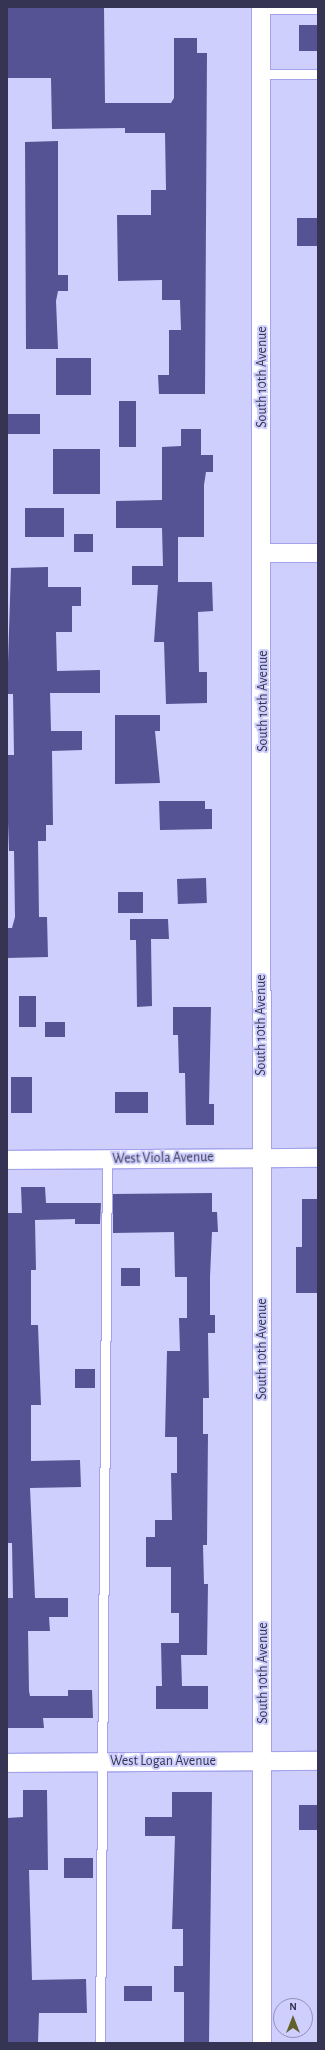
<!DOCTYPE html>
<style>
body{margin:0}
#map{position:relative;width:325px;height:2050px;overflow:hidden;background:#cecffc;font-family:"Alegreya Sans",sans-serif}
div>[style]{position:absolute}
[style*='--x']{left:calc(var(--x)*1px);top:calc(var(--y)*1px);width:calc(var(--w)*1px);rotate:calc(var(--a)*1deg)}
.building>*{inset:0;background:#565394;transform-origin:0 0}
.roads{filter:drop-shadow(1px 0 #a3a2eb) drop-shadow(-1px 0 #a3a2eb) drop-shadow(0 1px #a3a2eb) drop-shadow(0 -1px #a3a2eb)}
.service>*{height:9px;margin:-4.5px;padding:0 4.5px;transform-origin:4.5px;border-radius:4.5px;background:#fff}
.minor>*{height:18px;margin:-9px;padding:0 9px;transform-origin:9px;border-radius:9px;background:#fff}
span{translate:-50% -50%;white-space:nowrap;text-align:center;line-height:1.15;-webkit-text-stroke:4px #cecffc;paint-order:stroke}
.street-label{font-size:14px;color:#353553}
.frame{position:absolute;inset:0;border:8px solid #353553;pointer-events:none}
.north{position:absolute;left:273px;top:1998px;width:40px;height:40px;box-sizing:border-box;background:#cecffc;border:1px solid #9191b8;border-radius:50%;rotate:0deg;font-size:11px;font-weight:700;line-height:16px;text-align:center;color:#353553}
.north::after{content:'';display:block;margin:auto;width:14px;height:18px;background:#64602c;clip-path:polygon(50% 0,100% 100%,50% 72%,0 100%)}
</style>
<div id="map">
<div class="building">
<div style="clip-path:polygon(7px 7px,104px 7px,105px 103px,171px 103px,174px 98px,174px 38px,197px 38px,197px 53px,207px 53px,205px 394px,159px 394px,158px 375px,169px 375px,169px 330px,181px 330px,180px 300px,162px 300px,162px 280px,118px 281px,117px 215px,151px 215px,151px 190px,166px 190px,165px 133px,125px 133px,125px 128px,52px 129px,51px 78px,7px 78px)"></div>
<div style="left:299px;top:25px;width:19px;height:26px"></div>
<div style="clip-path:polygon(58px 141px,58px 275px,68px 275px,68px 291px,58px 291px,56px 301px,58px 349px,26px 349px,25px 142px)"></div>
<div style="left:297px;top:218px;width:21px;height:28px"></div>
<div style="left:56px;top:358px;width:35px;height:37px"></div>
<div style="left:119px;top:401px;width:17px;height:46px"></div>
<div style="left:40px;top:414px;width:20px;height:32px;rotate:90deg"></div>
<div style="clip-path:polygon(181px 429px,201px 429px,201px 455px,213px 455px,213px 472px,206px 472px,204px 485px,204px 537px,178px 537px,178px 582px,212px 582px,213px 611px,198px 612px,199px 672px,207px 672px,207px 703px,166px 704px,164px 642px,154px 642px,158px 585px,132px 585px,132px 566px,163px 566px,162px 528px,116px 528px,116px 501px,162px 500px,162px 447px,181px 446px)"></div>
<div style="left:100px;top:449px;width:45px;height:47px;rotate:90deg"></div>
<div style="left:25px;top:508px;width:39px;height:29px"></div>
<div style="left:74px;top:534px;width:19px;height:18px"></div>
<div style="clip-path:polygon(48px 567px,48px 587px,81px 587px,81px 606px,72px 606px,72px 632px,56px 632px,57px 671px,100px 670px,100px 693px,50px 693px,51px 731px,82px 731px,82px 750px,52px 751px,53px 825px,46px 825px,46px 841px,38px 841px,39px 917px,47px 917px,48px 957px,7px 958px,7px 928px,12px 928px,15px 917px,14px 851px,9px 851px,7px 795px,7px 755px,14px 755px,13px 694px,7px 694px,11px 568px)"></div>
<div style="clip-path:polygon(115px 715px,160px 715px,160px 731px,155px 731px,160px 783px,115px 784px)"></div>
<div style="clip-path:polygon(159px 801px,205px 801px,205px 809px,212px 809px,212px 829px,160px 830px)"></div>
<div style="left:206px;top:878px;width:25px;height:29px;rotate:88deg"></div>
<div style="left:118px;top:892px;width:25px;height:21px"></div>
<div style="clip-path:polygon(130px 919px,168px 919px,169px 939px,151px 939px,152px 1006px,137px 1007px,136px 940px,130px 940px)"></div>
<div style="left:19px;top:996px;width:17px;height:31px"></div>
<div style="clip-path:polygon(173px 1007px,211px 1007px,209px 1104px,214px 1104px,214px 1125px,186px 1125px,185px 1073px,179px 1073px,178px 1035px,173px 1035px)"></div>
<div style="left:45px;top:1022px;width:20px;height:15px"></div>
<div style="left:11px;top:1077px;width:21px;height:36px"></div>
<div style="left:115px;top:1092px;width:33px;height:21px"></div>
<div style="clip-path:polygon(21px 1187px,45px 1187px,46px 1203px,101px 1203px,100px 1224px,75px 1224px,75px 1219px,35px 1220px,36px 1270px,31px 1270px,31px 1325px,38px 1325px,41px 1405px,31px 1405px,31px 1461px,80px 1460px,81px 1487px,30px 1488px,35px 1598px,68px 1598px,68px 1617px,49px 1617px,50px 1631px,28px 1631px,29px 1691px,30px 1696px,68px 1696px,68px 1690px,92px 1690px,93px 1718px,43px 1718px,44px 1728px,7px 1728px,8px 1598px,13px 1598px,12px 1543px,7px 1543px,7px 1213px,22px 1213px)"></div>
<div style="clip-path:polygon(212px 1193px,212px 1212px,217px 1212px,218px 1232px,212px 1232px,210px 1277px,210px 1315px,215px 1315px,215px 1333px,208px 1333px,209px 1398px,203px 1398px,203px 1434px,208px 1434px,207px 1545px,203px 1545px,204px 1584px,208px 1584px,207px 1655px,181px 1655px,182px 1686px,208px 1686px,208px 1709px,156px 1709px,156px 1686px,162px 1686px,161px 1643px,179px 1643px,179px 1613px,171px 1613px,171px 1567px,146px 1567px,146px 1537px,155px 1537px,155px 1520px,172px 1520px,171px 1473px,177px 1473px,177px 1437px,165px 1437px,167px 1351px,180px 1351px,179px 1318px,187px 1318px,187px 1277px,175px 1277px,174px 1232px,113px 1233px,113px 1194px)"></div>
<div style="clip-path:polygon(302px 1199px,318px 1199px,318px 1293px,296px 1293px,296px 1247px,302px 1247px)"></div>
<div style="left:121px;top:1268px;width:19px;height:18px"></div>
<div style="left:75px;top:1369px;width:20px;height:19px"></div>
<div style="clip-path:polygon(23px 1790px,47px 1790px,48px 1870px,29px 1870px,32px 1980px,86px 1979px,87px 2013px,39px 2013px,38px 2043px,7px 2043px,7px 1818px,23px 1817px)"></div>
<div style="clip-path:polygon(172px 1792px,212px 1792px,209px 2043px,184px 2043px,184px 1992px,174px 1992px,174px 1966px,183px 1966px,183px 1929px,172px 1929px,175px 1836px,145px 1836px,145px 1817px,172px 1817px)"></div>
<div style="left:299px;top:1805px;width:19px;height:25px"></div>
<div style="left:64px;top:1858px;width:29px;height:20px"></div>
<div style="left:152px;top:1986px;width:15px;height:28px;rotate:90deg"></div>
</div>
<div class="roads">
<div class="service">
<div style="--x:261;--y:9;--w:57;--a:0"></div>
<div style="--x:261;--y:74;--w:57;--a:0"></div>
<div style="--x:100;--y:2043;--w:884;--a:-89.55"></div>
</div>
<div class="minor">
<div style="--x:261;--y:7;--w:2036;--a:89.97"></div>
<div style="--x:263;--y:553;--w:55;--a:0"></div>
<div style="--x:7;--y:1160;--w:311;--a:-0.4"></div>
<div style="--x:7;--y:1763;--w:311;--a:-0.4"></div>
</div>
</div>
<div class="street-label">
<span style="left:262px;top:377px;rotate:-90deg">South 10th Avenue</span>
<span style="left:263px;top:701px;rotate:-90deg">South 10th Avenue</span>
<span style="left:261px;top:1025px;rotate:-90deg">South 10th Avenue</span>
<span style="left:163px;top:1158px;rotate:-1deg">West Viola Avenue</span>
<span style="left:262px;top:1349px;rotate:-90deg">South 10th Avenue</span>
<span style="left:263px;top:1673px;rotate:-90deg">South 10th Avenue</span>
<span style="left:163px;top:1761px">West Logan Avenue</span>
</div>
<div class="frame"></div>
<div class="north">N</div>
</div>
